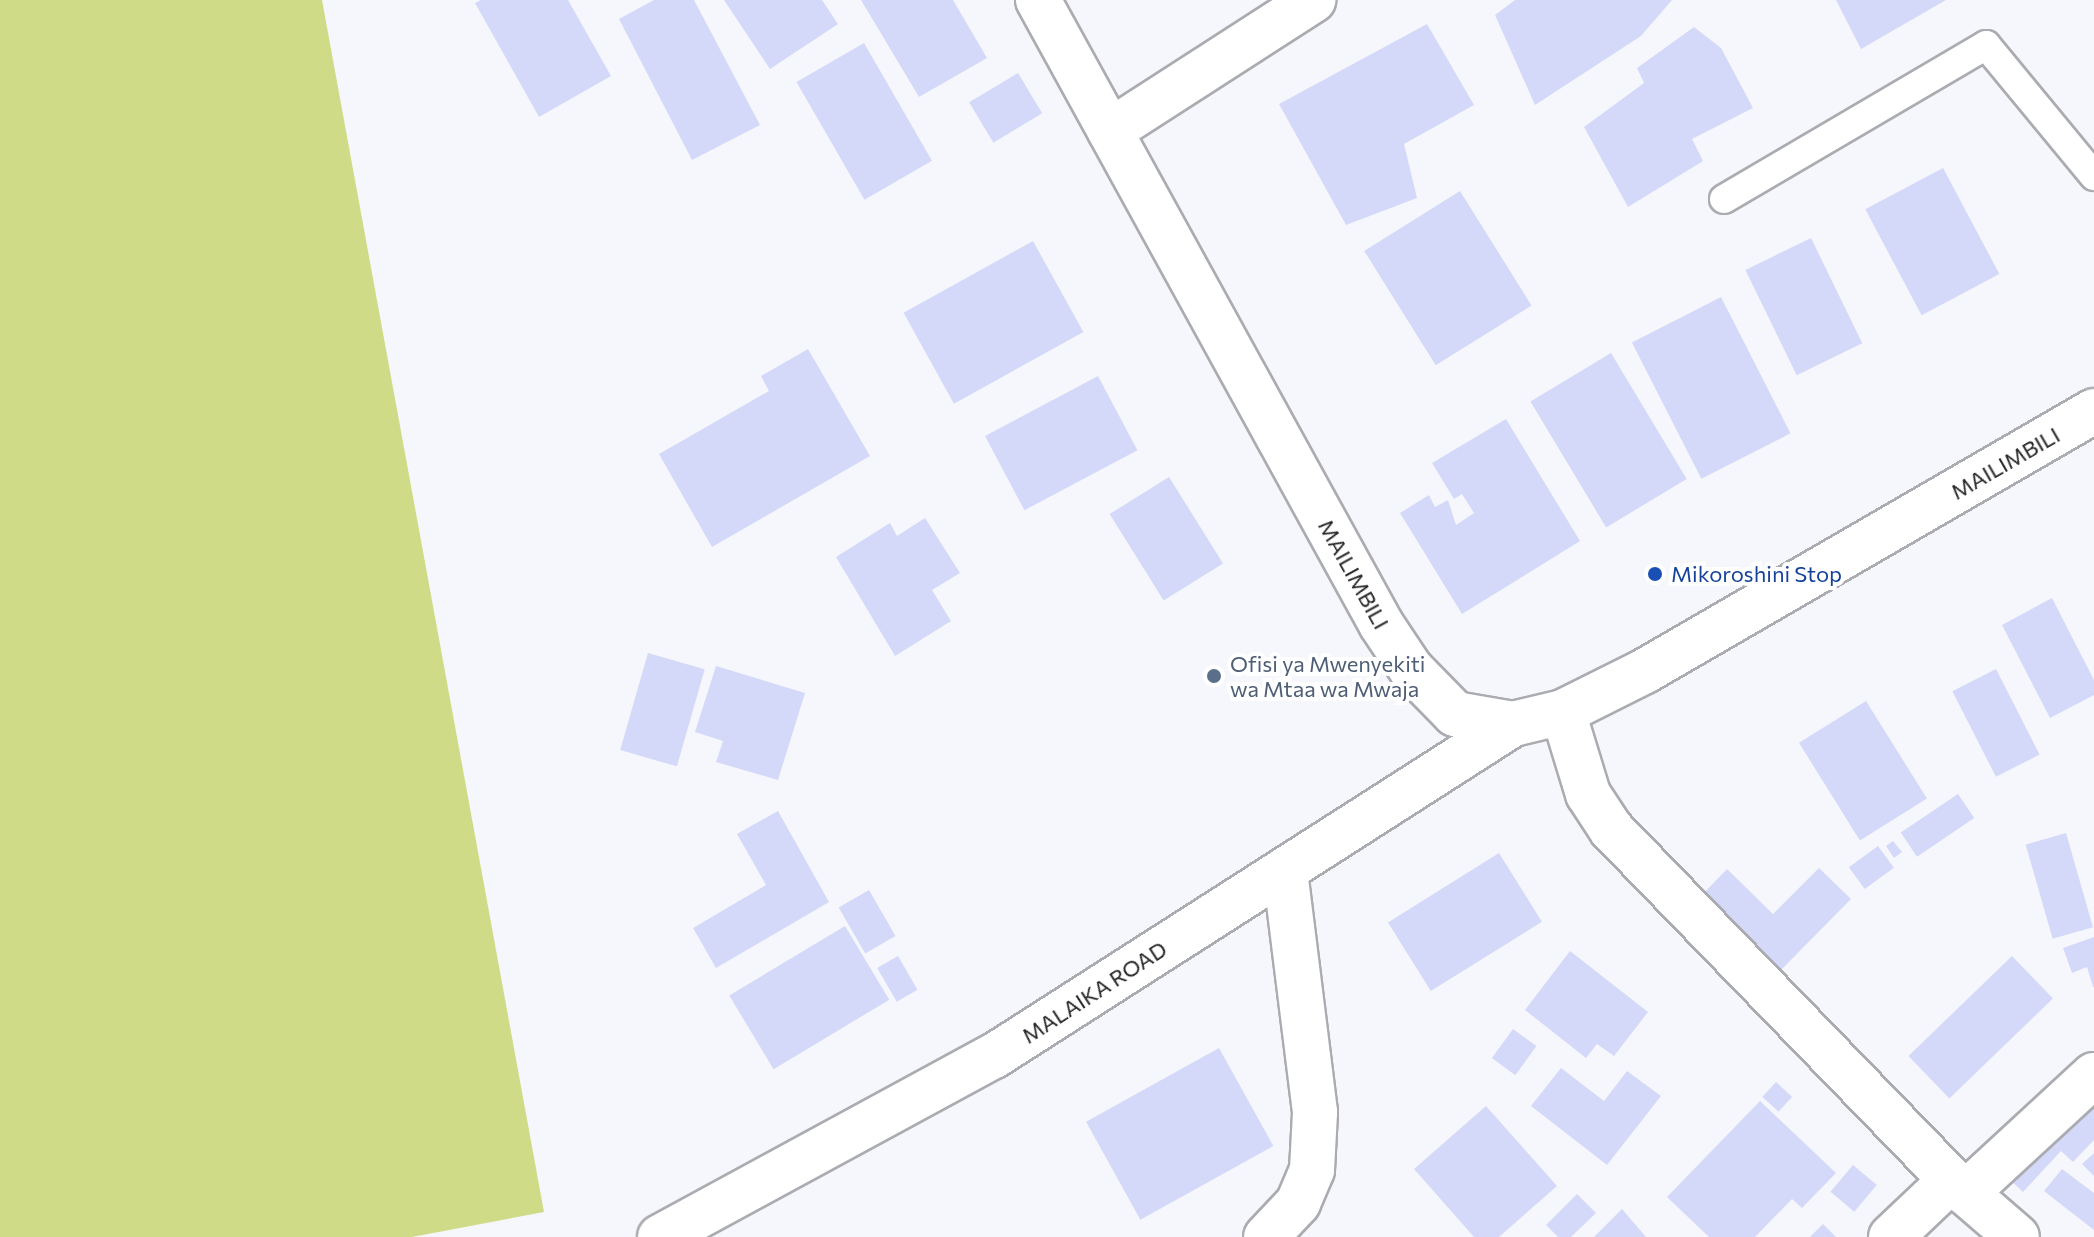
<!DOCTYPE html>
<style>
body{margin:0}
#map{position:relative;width:2094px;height:1237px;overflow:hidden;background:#f6f7fc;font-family:Commissioner,sans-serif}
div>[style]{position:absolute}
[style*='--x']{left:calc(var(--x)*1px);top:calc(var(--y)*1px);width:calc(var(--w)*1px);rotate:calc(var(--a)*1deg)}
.green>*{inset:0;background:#d0db88}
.building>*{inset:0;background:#d4d9f9;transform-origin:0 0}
.roads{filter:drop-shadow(2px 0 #abacb1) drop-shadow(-2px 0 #abacb1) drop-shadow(0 2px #abacb1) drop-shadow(0 -2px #abacb1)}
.service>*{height:28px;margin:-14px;padding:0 14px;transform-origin:14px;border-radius:14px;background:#fff}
.minor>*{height:44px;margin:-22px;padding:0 22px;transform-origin:22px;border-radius:22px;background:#fff}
.tertiary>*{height:44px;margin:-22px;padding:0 22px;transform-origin:22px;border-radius:22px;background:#fff}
.dots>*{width:22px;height:22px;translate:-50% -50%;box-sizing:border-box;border:4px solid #fff;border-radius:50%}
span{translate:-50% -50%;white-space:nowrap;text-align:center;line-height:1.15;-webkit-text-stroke:8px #fff;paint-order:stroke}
.street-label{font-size:22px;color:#242527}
.transit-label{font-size:22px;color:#164399}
.left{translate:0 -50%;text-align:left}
.service-label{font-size:22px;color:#4e5e75}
</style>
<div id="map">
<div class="green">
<div style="clip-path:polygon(0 0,322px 0,544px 1212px,412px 1237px,0 1237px)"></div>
</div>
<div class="building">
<div style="clip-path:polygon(481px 0,568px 0,611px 76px,539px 117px,475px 3px)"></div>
<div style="clip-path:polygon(654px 0,694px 0,760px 125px,692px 160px,619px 19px)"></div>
<div style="clip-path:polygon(724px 0,822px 0,838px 24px,770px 69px)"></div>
<div style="clip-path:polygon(861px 0,953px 0,987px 58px,919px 97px)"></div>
<div style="clip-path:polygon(1515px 0,1672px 0,1641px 36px,1535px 105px,1495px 15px)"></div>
<div style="clip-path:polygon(1836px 0,1946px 0,1861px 49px)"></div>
<div style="clip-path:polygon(1427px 24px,1474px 105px,1404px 144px,1417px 198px,1346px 225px,1279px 104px)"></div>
<div style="clip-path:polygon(1694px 27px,1721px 48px,1753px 108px,1692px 139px,1703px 161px,1628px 207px,1584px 127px,1644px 83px,1637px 68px)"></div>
<div style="left:864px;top:43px;width:136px;height:78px;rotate:60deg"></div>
<div style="left:1018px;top:73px;width:47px;height:57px;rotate:59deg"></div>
<div style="left:1943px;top:168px;width:120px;height:88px;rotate:62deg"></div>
<div style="left:1460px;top:191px;width:135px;height:113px;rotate:58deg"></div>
<div style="left:1811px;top:238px;width:117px;height:73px;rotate:64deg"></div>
<div style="left:1033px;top:241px;width:104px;height:148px;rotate:61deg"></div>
<div style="left:1721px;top:297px;width:153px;height:100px;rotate:63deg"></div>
<div style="clip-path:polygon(808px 349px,870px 456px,712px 547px,659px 454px,769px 391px,761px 376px)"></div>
<div style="left:1611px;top:353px;width:147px;height:94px;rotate:59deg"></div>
<div style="left:1098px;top:376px;width:84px;height:128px;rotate:62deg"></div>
<div style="clip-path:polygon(1506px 419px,1580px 541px,1462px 614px,1400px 513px,1429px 495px,1435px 507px,1448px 500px,1456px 525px,1474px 513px,1462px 494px,1454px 499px,1432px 463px)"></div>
<div style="left:1169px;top:477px;width:102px;height:70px;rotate:58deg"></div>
<div style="clip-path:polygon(925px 518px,960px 573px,932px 590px,951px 621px,895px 656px,836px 557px,890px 523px,897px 536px)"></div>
<div style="clip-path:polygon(2052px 598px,2094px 680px,2094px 695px,2050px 718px,2002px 625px)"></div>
<div style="left:648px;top:653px;width:59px;height:101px;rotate:16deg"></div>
<div style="clip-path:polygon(716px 666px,805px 693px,778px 780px,716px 762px,723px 741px,695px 732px)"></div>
<div style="left:1996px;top:669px;width:96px;height:49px;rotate:63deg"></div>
<div style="left:1866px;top:701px;width:115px;height:79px;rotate:58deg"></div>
<div style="left:1958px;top:794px;width:29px;height:69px;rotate:56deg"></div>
<div style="clip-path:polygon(778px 811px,829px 902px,716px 968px,693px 928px,766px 885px,737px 834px)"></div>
<div style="left:2066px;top:833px;width:98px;height:42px;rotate:74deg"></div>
<div style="clip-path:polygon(1893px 841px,1902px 852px,1894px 858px,1886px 846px)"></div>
<div style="left:1878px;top:846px;width:27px;height:36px;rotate:54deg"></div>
<div style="left:1499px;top:853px;width:81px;height:131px;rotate:58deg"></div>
<div style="clip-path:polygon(1819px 868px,1851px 899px,1775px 976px,1697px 900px,1727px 869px,1773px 914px)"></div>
<div style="left:869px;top:890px;width:53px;height:35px;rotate:60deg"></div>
<div style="left:845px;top:926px;width:86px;height:135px;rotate:59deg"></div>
<div style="clip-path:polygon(2094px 937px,2094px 987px,2093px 987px,2087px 967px,2072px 973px,2063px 948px)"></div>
<div style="clip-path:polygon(1570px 951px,1648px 1012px,1614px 1056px,1597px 1044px,1586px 1058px,1525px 1010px)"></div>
<div style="left:898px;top:956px;width:39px;height:24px;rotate:60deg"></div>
<div style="left:2012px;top:956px;width:59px;height:144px;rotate:46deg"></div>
<div style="left:1513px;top:1029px;width:29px;height:36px;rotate:36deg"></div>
<div style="left:1219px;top:1048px;width:112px;height:152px;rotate:61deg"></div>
<div style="clip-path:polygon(1561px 1068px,1604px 1101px,1627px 1071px,1661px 1096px,1607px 1165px,1531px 1106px)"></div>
<div style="left:1776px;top:1082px;width:22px;height:20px;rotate:43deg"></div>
<div style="clip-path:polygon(2094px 1088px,2094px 1140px,2073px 1162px,2061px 1151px,2023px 1192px,2009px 1179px)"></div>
<div style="clip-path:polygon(1760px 1101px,1836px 1173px,1802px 1208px,1792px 1199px,1755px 1237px,1709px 1237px,1667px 1197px)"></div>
<div style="clip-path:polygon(1486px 1106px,1557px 1186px,1499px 1237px,1474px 1237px,1414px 1169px)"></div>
<div style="clip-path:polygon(2094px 1153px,2094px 1176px,2082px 1164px)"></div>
<div style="left:1853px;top:1165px;width:31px;height:35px;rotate:40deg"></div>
<div style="clip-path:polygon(2062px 1169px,2094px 1193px,2094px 1230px,2044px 1191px)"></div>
<div style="clip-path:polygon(1577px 1194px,1596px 1213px,1571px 1237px,1558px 1237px,1546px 1225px)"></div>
<div style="clip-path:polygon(1622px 1209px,1646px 1237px,1594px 1237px)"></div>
<div style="clip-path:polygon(1823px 1224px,1836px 1237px,1810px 1237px)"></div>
</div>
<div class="roads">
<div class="service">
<div style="--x:1724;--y:199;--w:304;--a:-30.4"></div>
<div style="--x:1986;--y:45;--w:170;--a:50.5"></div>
</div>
<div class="minor">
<div style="--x:1110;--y:131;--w:242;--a:-32.8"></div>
<div style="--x:1563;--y:712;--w:86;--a:73"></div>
<div style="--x:1588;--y:794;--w:42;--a:56.7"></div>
<div style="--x:1611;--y:829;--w:489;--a:45.9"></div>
<div style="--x:1951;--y:1180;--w:87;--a:40.8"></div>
<div style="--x:1966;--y:1193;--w:174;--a:-42.7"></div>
<div style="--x:660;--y:1237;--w:380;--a:-28.5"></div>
<div style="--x:994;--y:1056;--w:616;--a:-32.61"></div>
<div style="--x:1266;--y:1237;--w:47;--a:-46.7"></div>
<div style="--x:1298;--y:1203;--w:36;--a:-67"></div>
<div style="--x:1312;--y:1170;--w:58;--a:-87"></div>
<div style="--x:1315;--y:1112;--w:244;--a:-97.1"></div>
<div style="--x:1891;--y:1237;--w:83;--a:-43.5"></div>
</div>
<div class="tertiary">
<div style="--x:1038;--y:0;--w:712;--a:61.2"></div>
<div style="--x:1381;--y:624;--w:54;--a:56.3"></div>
<div style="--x:1411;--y:669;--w:63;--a:45.6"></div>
<div style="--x:1455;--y:714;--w:59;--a:9.8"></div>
<div style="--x:1513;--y:724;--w:51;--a:-13.5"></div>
<div style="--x:1563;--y:712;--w:92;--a:-26.6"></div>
<div style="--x:1645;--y:671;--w:519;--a:-30.07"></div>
</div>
</div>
<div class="dots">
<div style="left:1655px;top:574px;background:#1a4fb4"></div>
<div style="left:1214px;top:676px;background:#5c6f8a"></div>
</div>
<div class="street-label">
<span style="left:2005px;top:463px;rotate:-30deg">MAILIMBILI</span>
<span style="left:1354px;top:574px;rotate:61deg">MAILIMBILI</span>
<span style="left:1094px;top:992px;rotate:-33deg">MALAIKA ROAD</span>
</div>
<div class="transit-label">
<span class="left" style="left:1671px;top:574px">Mikoroshini Stop</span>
</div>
<div class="service-label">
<span class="left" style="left:1230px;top:676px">Ofisi ya Mwenyekiti<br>wa Mtaa wa Mwaja</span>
</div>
</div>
